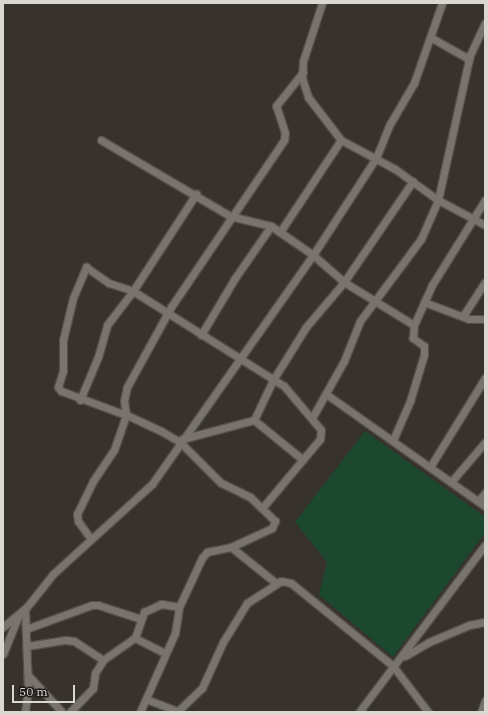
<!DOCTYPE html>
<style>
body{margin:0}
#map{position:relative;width:488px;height:715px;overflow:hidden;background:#38322d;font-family:"IBM Plex Serif",serif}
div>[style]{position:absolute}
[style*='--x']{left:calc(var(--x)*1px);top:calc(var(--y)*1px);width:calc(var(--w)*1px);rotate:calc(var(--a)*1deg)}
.green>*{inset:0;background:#1c482f}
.roads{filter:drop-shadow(1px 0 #534f4a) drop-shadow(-1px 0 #534f4a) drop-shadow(0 1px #534f4a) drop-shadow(0 -1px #534f4a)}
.street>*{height:7px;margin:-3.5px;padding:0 3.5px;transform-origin:3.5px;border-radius:3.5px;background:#79736d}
span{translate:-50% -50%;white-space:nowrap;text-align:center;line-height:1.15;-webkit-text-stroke:3.5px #1d1a18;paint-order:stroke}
.frame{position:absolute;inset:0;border:4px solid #dad7d3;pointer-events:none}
.scale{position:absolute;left:12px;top:685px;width:63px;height:18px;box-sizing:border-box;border:2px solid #dad7d3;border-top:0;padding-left:5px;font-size:12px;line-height:14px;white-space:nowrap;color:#dad7d3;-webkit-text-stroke:3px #1d1a18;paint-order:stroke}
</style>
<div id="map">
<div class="green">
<div style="clip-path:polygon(365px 431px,485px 517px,485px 533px,393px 657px,319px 595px,327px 562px,295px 522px)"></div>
</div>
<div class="roads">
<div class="street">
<div style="--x:322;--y:3;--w:61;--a:108.1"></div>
<div style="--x:303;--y:61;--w:17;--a:93"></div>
<div style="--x:302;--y:78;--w:20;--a:72"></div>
<div style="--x:308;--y:97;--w:54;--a:52.5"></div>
<div style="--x:341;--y:140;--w:61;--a:28.2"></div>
<div style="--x:395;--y:169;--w:53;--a:35.8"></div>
<div style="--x:438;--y:200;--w:53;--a:28"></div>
<div style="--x:430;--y:37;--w:45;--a:29.4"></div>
<div style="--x:101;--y:140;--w:150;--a:30.5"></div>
<div style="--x:230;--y:216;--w:42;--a:13.7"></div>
<div style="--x:271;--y:226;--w:51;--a:34.6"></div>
<div style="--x:313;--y:255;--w:41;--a:41.1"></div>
<div style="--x:344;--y:282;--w:82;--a:31.6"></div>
<div style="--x:280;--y:232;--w:110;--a:-56.5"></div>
<div style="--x:424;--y:302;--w:48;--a:20.7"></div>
<div style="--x:469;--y:319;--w:16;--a:0"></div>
<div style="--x:463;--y:316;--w:40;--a:-57.1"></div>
<div style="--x:201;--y:335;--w:66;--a:-59.2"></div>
<div style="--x:235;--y:278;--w:63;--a:-55.3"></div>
<div style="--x:326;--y:394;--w:194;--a:35.2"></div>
<div style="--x:80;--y:400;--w:47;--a:-67.3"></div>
<div style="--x:98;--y:357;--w:33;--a:-74"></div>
<div style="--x:107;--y:325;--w:43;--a:-52.6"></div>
<div style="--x:133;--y:291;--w:116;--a:-57"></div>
<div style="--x:312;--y:418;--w:65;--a:-60.7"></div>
<div style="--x:344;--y:361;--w:43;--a:-68.2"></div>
<div style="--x:360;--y:321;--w:102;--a:-53.4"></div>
<div style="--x:421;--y:239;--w:43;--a:-66.4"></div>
<div style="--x:438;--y:200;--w:148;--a:-77.6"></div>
<div style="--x:470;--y:55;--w:35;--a:-65"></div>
<div style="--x:254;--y:420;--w:63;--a:39.2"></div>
<div style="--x:182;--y:439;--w:74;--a:-14.8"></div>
<div style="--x:254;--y:420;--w:44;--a:-64.6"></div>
<div style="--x:273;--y:380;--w:62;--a:-58.1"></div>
<div style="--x:306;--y:327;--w:59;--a:-49.8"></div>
<div style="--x:344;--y:282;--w:122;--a:-55.7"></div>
<div style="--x:393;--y:440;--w:43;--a:-66.4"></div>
<div style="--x:410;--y:401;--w:48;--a:-73.1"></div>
<div style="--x:424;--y:355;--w:9;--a:-90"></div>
<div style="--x:424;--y:346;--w:14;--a:-144"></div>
<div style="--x:413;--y:338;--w:13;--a:-86"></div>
<div style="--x:414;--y:325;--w:44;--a:-65.8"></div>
<div style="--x:432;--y:285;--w:100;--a:-58.1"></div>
<div style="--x:430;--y:467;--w:105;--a:-58.3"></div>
<div style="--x:451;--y:482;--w:52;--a:-49.6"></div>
<div style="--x:478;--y:501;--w:11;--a:-49"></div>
<div style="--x:91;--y:539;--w:22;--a:-126"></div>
<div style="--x:78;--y:521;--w:7;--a:-98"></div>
<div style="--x:77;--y:514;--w:37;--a:-64"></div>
<div style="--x:93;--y:481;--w:37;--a:-56"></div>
<div style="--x:114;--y:450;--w:37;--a:-71"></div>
<div style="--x:126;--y:415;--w:14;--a:-98"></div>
<div style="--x:124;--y:401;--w:14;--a:-78"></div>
<div style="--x:127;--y:387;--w:91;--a:-61.2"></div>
<div style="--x:171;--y:307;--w:202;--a:-55.9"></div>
<div style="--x:284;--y:140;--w:7;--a:-82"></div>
<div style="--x:285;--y:133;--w:28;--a:-108"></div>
<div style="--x:276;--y:106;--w:43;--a:-51.5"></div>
<div style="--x:231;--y:547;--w:58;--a:38.7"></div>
<div style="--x:25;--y:610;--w:78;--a:87.8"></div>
<div style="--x:28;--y:688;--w:24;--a:97"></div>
<div style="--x:3;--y:627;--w:30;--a:-40"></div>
<div style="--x:26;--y:608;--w:43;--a:-51.5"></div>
<div style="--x:53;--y:574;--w:134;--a:-42.3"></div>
<div style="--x:152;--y:484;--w:280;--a:-54.9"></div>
<div style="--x:313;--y:255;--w:116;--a:-57"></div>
<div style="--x:376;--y:158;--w:37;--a:-68"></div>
<div style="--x:390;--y:124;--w:48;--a:-59.7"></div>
<div style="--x:414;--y:83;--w:85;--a:-70.7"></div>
<div style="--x:26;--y:629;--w:70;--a:-20"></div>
<div style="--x:92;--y:605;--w:6;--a:0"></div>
<div style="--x:98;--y:605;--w:45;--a:18"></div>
<div style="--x:135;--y:638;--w:33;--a:27"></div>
<div style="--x:27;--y:646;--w:39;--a:-9"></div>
<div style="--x:66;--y:640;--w:8;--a:7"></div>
<div style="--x:74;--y:641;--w:35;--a:33"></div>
<div style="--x:3;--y:654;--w:40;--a:-68"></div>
<div style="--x:405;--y:656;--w:28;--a:-30"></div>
<div style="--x:429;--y:642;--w:43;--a:-23"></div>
<div style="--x:469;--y:625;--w:16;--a:-11"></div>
<div style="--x:28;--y:675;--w:50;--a:47.4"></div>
<div style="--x:146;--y:699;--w:34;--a:21"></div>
<div style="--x:70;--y:712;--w:33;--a:-46"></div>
<div style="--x:93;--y:688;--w:15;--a:-82"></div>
<div style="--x:95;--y:673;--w:15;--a:-58"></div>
<div style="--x:103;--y:660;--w:39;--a:-35"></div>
<div style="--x:135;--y:638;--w:28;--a:-71"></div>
<div style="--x:144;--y:612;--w:19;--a:-25"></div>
<div style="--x:161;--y:604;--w:18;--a:9"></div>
<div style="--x:140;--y:712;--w:86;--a:-66.1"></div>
<div style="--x:175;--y:633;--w:26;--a:-81"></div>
<div style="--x:179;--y:607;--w:54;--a:-64.9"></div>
<div style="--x:202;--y:558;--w:8;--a:-50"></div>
<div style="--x:207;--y:552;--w:25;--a:-12"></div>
<div style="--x:231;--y:547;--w:45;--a:-24.9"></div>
<div style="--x:272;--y:528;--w:8;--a:-67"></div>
<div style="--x:275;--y:521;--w:35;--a:-136"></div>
<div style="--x:250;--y:497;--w:32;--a:-154"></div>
<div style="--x:221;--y:483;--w:58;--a:-135"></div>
<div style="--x:180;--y:442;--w:22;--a:-150"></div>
<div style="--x:161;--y:431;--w:38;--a:-155"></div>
<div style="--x:126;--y:415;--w:69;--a:-159.7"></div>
<div style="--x:61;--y:391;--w:5;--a:-127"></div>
<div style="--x:58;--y:387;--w:17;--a:-73"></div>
<div style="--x:63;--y:371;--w:31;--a:-90"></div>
<div style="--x:63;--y:340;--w:43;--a:-76.6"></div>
<div style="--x:73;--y:298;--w:34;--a:-67"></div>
<div style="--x:86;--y:267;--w:28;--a:35"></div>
<div style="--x:109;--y:283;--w:25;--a:18"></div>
<div style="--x:133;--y:291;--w:178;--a:32.2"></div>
<div style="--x:284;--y:386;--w:57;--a:49.9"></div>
<div style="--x:321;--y:430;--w:9;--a:96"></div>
<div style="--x:320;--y:439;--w:89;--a:130"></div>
<div style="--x:177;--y:712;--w:35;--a:-44"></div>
<div style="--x:202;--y:688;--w:51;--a:-65.5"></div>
<div style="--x:223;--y:642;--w:46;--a:-58.4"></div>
<div style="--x:247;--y:603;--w:40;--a:-32.9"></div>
<div style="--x:281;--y:581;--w:10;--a:11"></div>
<div style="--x:291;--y:583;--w:132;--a:39.1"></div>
<div style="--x:393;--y:666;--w:58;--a:52.7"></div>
<div style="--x:359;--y:712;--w:209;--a:-53"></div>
<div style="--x:481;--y:712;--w:12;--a:-70"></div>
</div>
</div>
<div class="frame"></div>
<div class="scale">50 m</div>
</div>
